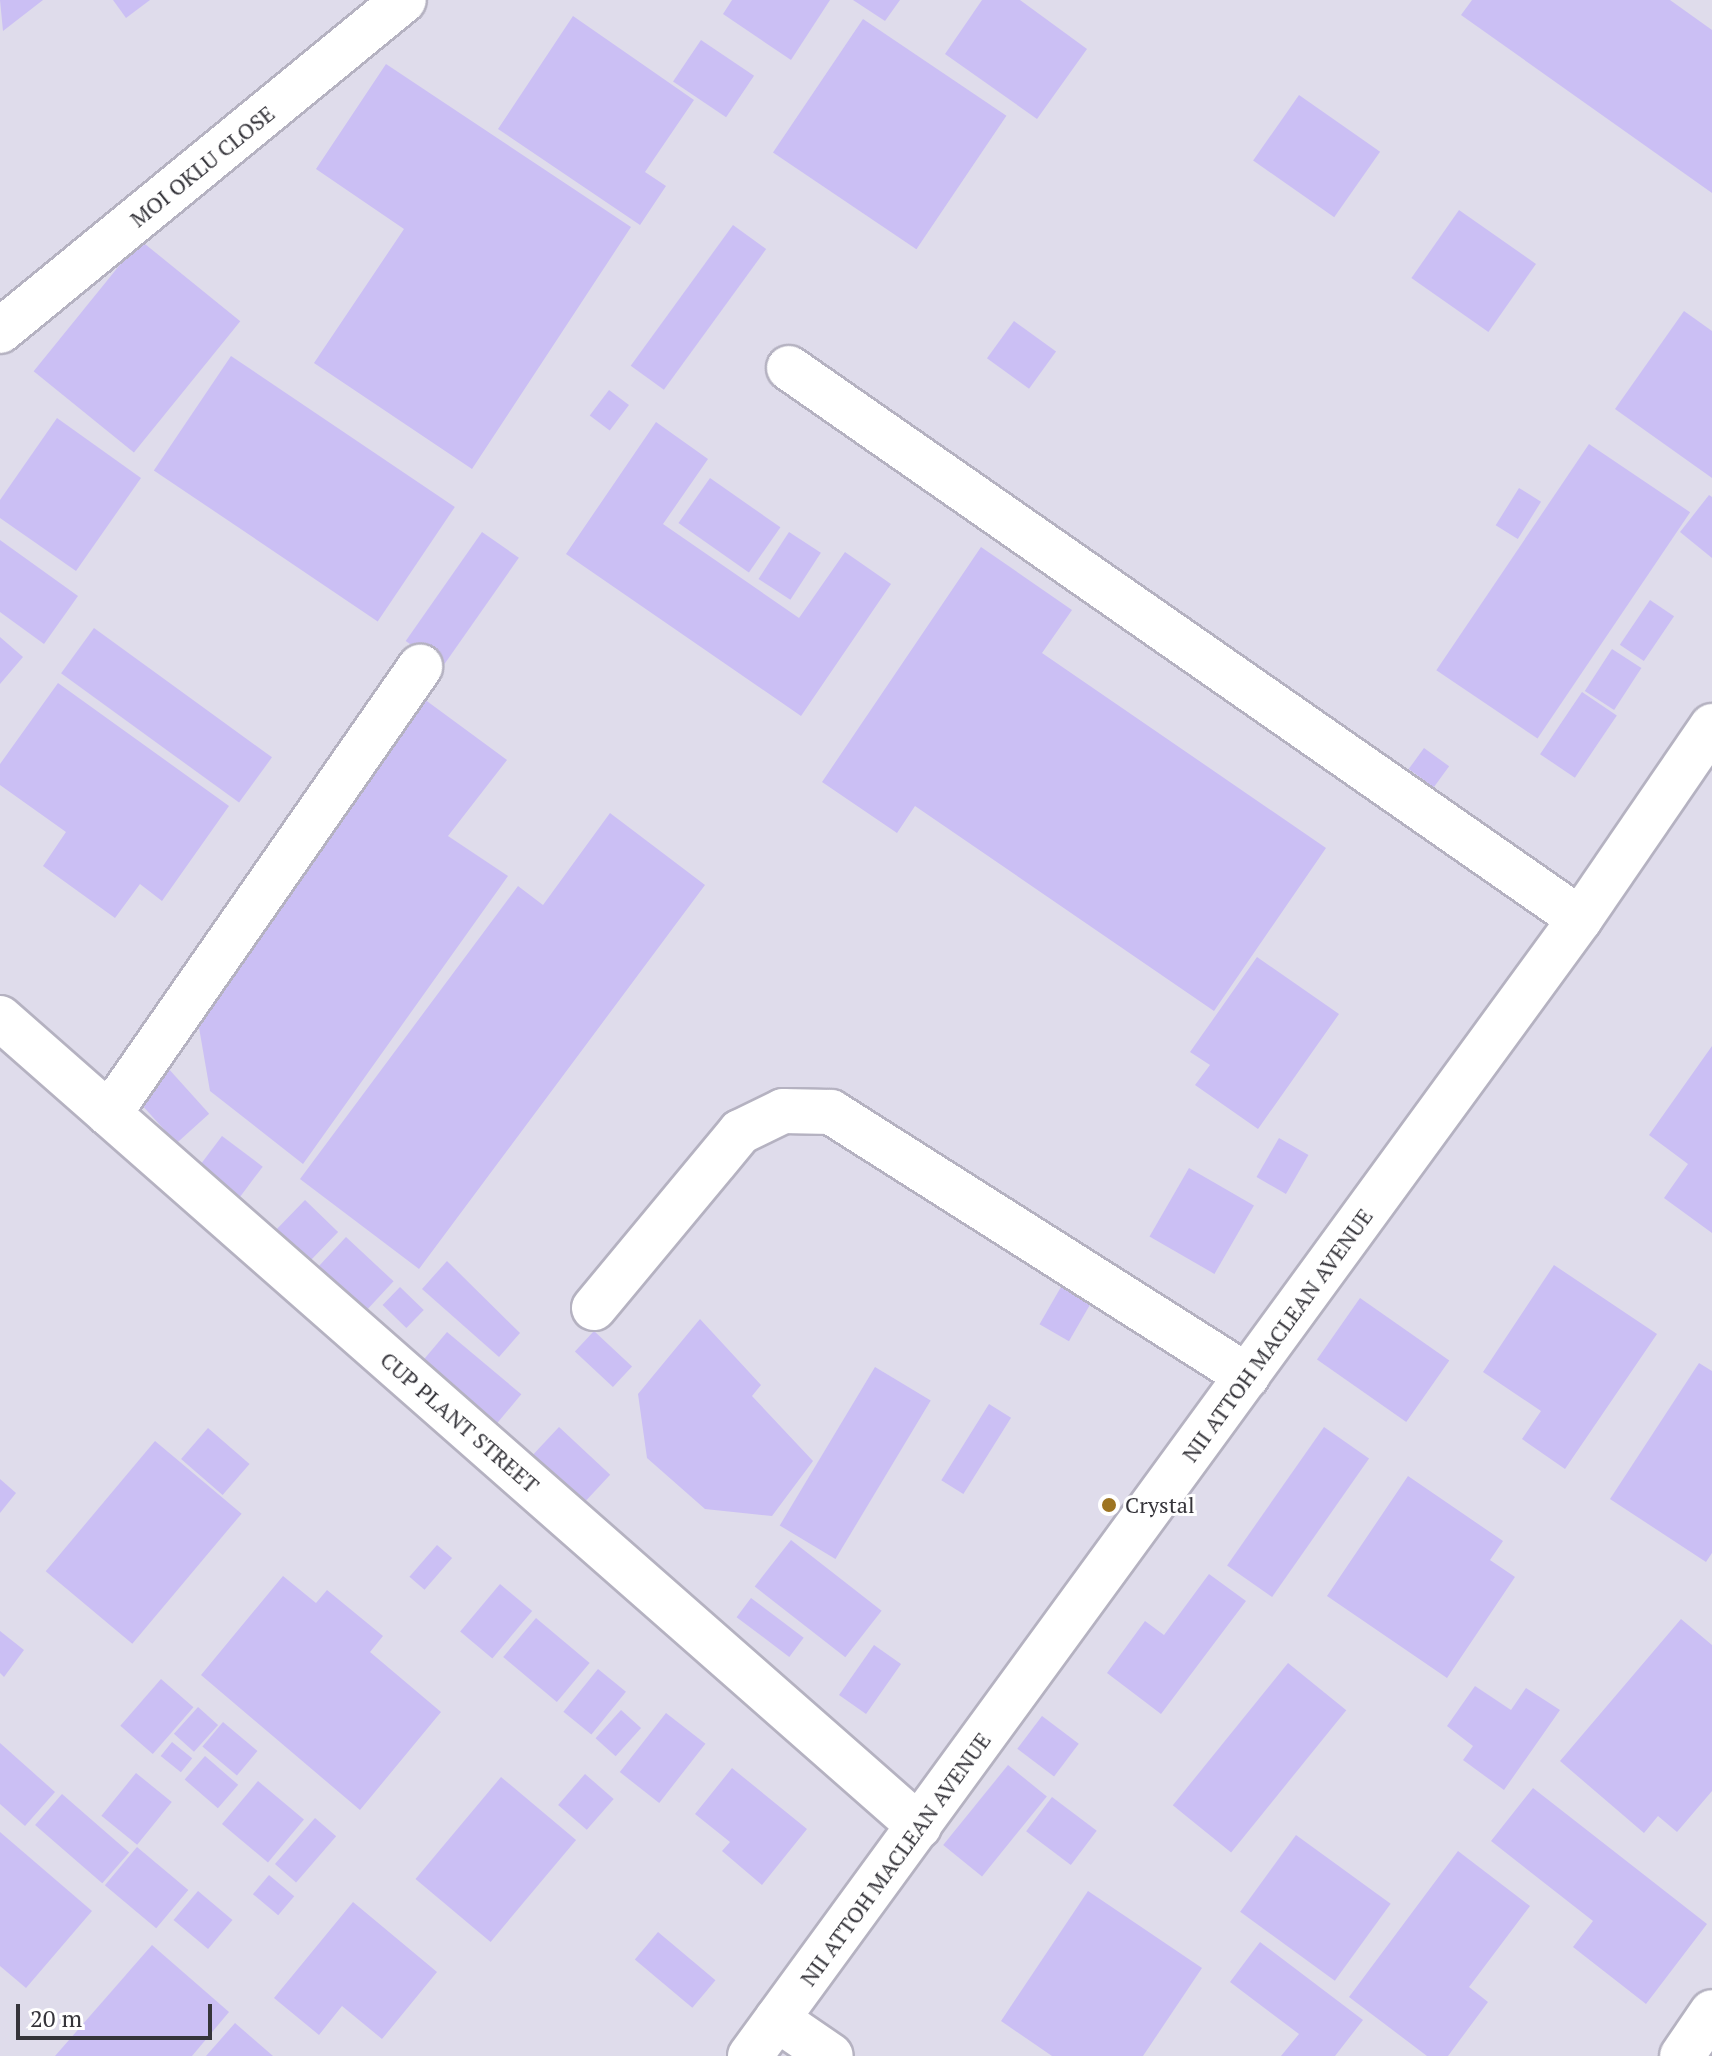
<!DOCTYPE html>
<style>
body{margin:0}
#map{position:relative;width:1712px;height:2056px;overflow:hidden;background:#dfdceb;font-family:"PT Serif",serif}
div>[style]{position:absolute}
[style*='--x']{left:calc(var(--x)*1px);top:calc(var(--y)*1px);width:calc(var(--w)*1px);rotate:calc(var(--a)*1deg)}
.building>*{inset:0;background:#cbbff4;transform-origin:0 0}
.roads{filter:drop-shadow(2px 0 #b5b2c1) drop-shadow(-2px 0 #b5b2c1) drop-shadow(0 2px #b5b2c1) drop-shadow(0 -2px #b5b2c1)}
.minor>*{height:44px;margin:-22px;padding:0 22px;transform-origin:22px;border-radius:22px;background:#fff}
.dots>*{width:22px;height:22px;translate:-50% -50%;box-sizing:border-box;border:4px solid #fff;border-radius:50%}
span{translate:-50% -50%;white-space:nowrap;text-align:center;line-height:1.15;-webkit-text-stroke:6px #fff;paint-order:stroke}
.street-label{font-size:22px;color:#35343a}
.poi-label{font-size:22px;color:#35343a}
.left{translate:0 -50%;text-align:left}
.scale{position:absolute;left:16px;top:2004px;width:196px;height:36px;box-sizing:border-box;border:4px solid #35343a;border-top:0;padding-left:10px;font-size:24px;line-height:28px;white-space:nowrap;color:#35343a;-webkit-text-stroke:6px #fff;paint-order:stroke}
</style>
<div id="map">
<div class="building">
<div style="clip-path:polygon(0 0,43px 0,3px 31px)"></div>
<div style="clip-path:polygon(113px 0,150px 0,126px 18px)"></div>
<div style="clip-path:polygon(732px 0,830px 0,791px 60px,723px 14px)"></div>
<div style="clip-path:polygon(853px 0,900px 0,885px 21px)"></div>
<div style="clip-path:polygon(982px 0,1020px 0,1087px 49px,1037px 119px,945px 54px)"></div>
<div style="clip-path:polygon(1472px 0,1670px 0,1712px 30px,1712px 193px,1461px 15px)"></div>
<div style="clip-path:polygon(573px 16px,694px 100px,645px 172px,666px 186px,640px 225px,498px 129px)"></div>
<div style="left:863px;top:19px;width:173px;height:161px;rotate:34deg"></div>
<div style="left:701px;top:40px;width:64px;height:50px;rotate:34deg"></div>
<div style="clip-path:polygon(386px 64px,631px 227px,472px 469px,314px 363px,404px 229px,316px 169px)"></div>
<div style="left:1299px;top:95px;width:99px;height:80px;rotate:35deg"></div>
<div style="left:1459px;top:210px;width:94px;height:83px;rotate:35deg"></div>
<div style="left:733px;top:225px;width:41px;height:174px;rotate:36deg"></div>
<div style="left:140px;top:240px;width:129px;height:169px;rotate:39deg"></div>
<div style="clip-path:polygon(1684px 311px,1712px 331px,1712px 478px,1615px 409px)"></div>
<div style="left:1014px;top:321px;width:52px;height:46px;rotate:36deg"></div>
<div style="left:231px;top:356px;width:270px;height:138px;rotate:34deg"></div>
<div style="left:609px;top:390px;width:25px;height:32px;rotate:37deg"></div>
<div style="clip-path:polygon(57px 418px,141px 478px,76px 571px,0 518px,0 500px)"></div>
<div style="clip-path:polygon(656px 422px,708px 459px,663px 524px,799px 618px,845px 552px,891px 584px,801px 716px,566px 554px)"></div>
<div style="left:1589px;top:444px;width:122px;height:273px;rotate:34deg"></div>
<div style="left:710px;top:478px;width:86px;height:55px;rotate:35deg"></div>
<div style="left:1519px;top:488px;width:26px;height:44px;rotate:32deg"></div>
<div style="clip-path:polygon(1709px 495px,1712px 497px,1712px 558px,1680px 532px)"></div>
<div style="left:482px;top:532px;width:45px;height:133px;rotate:35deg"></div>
<div style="left:789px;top:532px;width:38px;height:56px;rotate:33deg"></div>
<div style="clip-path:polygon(0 540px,78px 596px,44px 644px,0 612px)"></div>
<div style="clip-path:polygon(981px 547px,1072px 610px,1042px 653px,1326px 848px,1214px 1011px,915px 806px,897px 833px,822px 782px)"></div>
<div style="left:1650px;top:600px;width:29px;height:54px;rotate:34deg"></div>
<div style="left:94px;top:628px;width:220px;height:56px;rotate:36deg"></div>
<div style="clip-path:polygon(0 637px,23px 657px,0 684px)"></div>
<div style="left:1612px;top:649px;width:35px;height:50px;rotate:33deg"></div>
<div style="clip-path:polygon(58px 683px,229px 806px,162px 901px,140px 884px,115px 918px,43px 866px,66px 832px,0 785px,0 764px)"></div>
<div style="left:1582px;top:692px;width:42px;height:75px;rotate:34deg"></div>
<div style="clip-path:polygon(420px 696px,507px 760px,448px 836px,508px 876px,303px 1164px,210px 1091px,197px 1016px)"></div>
<div style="left:1424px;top:748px;width:31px;height:26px;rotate:36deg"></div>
<div style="clip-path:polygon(610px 813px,705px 885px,419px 1269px,300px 1179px,518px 886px,543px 905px)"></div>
<div style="clip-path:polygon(1257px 957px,1339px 1014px,1258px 1129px,1195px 1085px,1210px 1065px,1190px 1052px)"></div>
<div style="clip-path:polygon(1712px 1046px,1712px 1233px,1664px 1198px,1688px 1164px,1649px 1135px)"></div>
<div style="left:167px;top:1067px;width:63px;height:44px;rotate:48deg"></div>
<div style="left:222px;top:1136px;width:51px;height:45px;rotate:37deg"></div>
<div style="left:1279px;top:1138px;width:34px;height:45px;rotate:30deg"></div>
<div style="left:1189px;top:1168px;width:75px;height:79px;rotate:30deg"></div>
<div style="left:305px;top:1200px;width:46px;height:45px;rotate:44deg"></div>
<div style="left:346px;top:1237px;width:65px;height:43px;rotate:43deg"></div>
<div style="clip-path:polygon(447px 1261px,520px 1333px,499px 1357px,422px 1289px)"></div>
<div style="clip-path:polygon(1554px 1265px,1657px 1334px,1565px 1469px,1522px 1439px,1541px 1411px,1483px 1372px)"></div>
<div style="left:1065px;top:1280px;width:34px;height:51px;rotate:30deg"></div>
<div style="left:400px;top:1287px;width:33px;height:25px;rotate:44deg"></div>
<div style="left:1360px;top:1298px;width:109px;height:75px;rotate:35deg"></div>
<div style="clip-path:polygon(700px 1319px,761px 1385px,752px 1396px,813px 1461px,772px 1516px,705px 1509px,647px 1458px,638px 1394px)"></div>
<div style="left:594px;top:1331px;width:52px;height:28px;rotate:43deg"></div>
<div style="left:447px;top:1332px;width:97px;height:38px;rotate:40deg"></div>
<div style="clip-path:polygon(1699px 1363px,1712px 1371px,1712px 1553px,1706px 1562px,1610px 1499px)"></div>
<div style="left:875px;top:1367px;width:65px;height:185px;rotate:31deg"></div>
<div style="left:989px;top:1404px;width:26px;height:90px;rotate:32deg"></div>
<div style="left:559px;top:1427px;width:70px;height:47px;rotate:43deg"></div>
<div style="left:1324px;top:1427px;width:55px;height:169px;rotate:35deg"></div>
<div style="left:208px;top:1428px;width:55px;height:41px;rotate:41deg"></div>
<div style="left:155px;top:1441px;width:113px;height:170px;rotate:40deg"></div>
<div style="clip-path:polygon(1408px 1476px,1503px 1541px,1490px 1560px,1515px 1577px,1447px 1678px,1327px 1596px)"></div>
<div style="clip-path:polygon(0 1479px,16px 1493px,0 1513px)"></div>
<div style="left:791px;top:1540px;width:115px;height:59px;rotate:38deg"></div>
<div style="left:437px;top:1545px;width:20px;height:42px;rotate:41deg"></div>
<div style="clip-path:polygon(1209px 1574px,1246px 1601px,1161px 1714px,1107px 1673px,1145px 1621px,1164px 1635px)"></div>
<div style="clip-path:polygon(283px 1576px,316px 1603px,327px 1590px,383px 1636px,370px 1652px,441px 1712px,360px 1810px,201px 1675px)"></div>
<div style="left:500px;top:1584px;width:42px;height:62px;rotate:40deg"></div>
<div style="left:751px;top:1598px;width:66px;height:24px;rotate:37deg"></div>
<div style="left:536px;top:1618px;width:70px;height:51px;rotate:40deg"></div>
<div style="clip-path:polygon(1681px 1619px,1712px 1645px,1712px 1791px,1677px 1832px,1658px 1816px,1644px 1833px,1560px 1761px)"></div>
<div style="clip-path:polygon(0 1631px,24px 1650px,4px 1677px,0 1673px)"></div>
<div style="left:874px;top:1645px;width:33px;height:61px;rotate:35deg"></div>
<div style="left:1288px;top:1663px;width:75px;height:183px;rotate:39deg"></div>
<div style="left:598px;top:1669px;width:36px;height:55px;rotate:39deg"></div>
<div style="left:161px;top:1679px;width:43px;height:62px;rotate:41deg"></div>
<div style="clip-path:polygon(1475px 1686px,1511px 1710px,1526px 1688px,1560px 1710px,1504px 1790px,1463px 1760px,1473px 1746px,1447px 1726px)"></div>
<div style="left:198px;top:1707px;width:27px;height:36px;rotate:42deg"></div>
<div style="left:621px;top:1710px;width:27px;height:38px;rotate:42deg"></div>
<div style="left:666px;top:1713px;width:50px;height:75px;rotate:38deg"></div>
<div style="left:1042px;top:1716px;width:46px;height:41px;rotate:37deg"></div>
<div style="left:223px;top:1722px;width:45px;height:32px;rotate:40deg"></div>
<div style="left:172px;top:1742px;width:26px;height:18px;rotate:39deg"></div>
<div style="clip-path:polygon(0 1743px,55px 1792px,25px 1826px,0 1804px)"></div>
<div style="left:205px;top:1756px;width:44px;height:31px;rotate:41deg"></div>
<div style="left:1008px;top:1765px;width:50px;height:103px;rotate:39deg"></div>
<div style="clip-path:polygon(732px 1768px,807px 1829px,762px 1885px,722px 1851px,730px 1842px,695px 1814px)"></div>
<div style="left:136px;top:1773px;width:46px;height:55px;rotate:39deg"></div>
<div style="left:585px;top:1774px;width:38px;height:41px;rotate:41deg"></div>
<div style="left:501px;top:1777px;width:98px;height:133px;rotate:40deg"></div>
<div style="left:258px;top:1781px;width:60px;height:56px;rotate:40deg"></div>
<div style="clip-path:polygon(1533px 1788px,1707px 1924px,1646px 2004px,1573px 1947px,1593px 1921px,1491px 1841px)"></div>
<div style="left:62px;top:1794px;width:89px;height:41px;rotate:41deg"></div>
<div style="left:1052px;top:1797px;width:56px;height:43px;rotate:37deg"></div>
<div style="left:315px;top:1818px;width:28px;height:61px;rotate:41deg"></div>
<div style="clip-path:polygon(0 1832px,92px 1911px,26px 1988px,0 1966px)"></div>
<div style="left:1296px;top:1835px;width:117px;height:95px;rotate:36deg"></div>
<div style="left:137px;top:1847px;width:67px;height:50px;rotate:40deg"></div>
<div style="clip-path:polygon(1458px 1851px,1530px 1906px,1469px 1987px,1488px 2002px,1448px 2056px,1427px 2056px,1349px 1997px)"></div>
<div style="left:269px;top:1875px;width:33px;height:25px;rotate:40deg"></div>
<div style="left:198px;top:1891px;width:45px;height:38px;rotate:40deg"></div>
<div style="clip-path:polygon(1088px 1891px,1202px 1968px,1143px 2056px,1052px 2056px,1001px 2021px)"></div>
<div style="clip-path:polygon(353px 1902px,437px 1972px,382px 2039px,342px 2006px,319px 2035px,274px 1998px)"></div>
<div style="left:658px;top:1932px;width:75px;height:36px;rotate:40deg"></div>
<div style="clip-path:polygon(1260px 1942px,1363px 2020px,1335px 2056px,1281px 2056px,1299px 2034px,1230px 1982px)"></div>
<div style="clip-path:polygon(152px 1945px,229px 2012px,192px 2056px,55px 2056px)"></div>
<div style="clip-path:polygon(235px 2023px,273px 2056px,206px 2056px)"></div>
</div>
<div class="roads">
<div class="minor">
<div style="--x:0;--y:331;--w:522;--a:-39.33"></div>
<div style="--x:789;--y:368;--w:964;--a:34.86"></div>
<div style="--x:0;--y:1018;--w:1224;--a:41.32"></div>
<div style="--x:109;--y:1114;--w:545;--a:-55.17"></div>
<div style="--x:594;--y:1308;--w:229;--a:-50.3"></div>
<div style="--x:740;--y:1132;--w:48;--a:-26"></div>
<div style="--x:783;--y:1111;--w:48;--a:1.2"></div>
<div style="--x:831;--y:1112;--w:493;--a:32.4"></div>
<div style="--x:777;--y:2019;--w:65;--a:34.4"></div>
<div style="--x:750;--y:2056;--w:1408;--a:-53.87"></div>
<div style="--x:1580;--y:919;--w:234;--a:-55.6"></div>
<div style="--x:1682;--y:2056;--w:53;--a:-55.7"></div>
</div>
</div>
<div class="dots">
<div style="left:1109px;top:1505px;background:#9d7422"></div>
</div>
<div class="street-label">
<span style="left:202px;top:166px;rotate:-39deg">MOI OKLU CLOSE</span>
<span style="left:1277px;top:1335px;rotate:-54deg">NII ATTOH MACLEAN AVENUE</span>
<span style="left:460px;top:1422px;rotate:41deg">CUP PLANT STREET</span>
<span style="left:895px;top:1859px;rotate:-54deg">NII ATTOH MACLEAN AVENUE</span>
</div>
<div class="poi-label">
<span class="left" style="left:1125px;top:1505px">Crystal</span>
</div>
<div class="scale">20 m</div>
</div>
